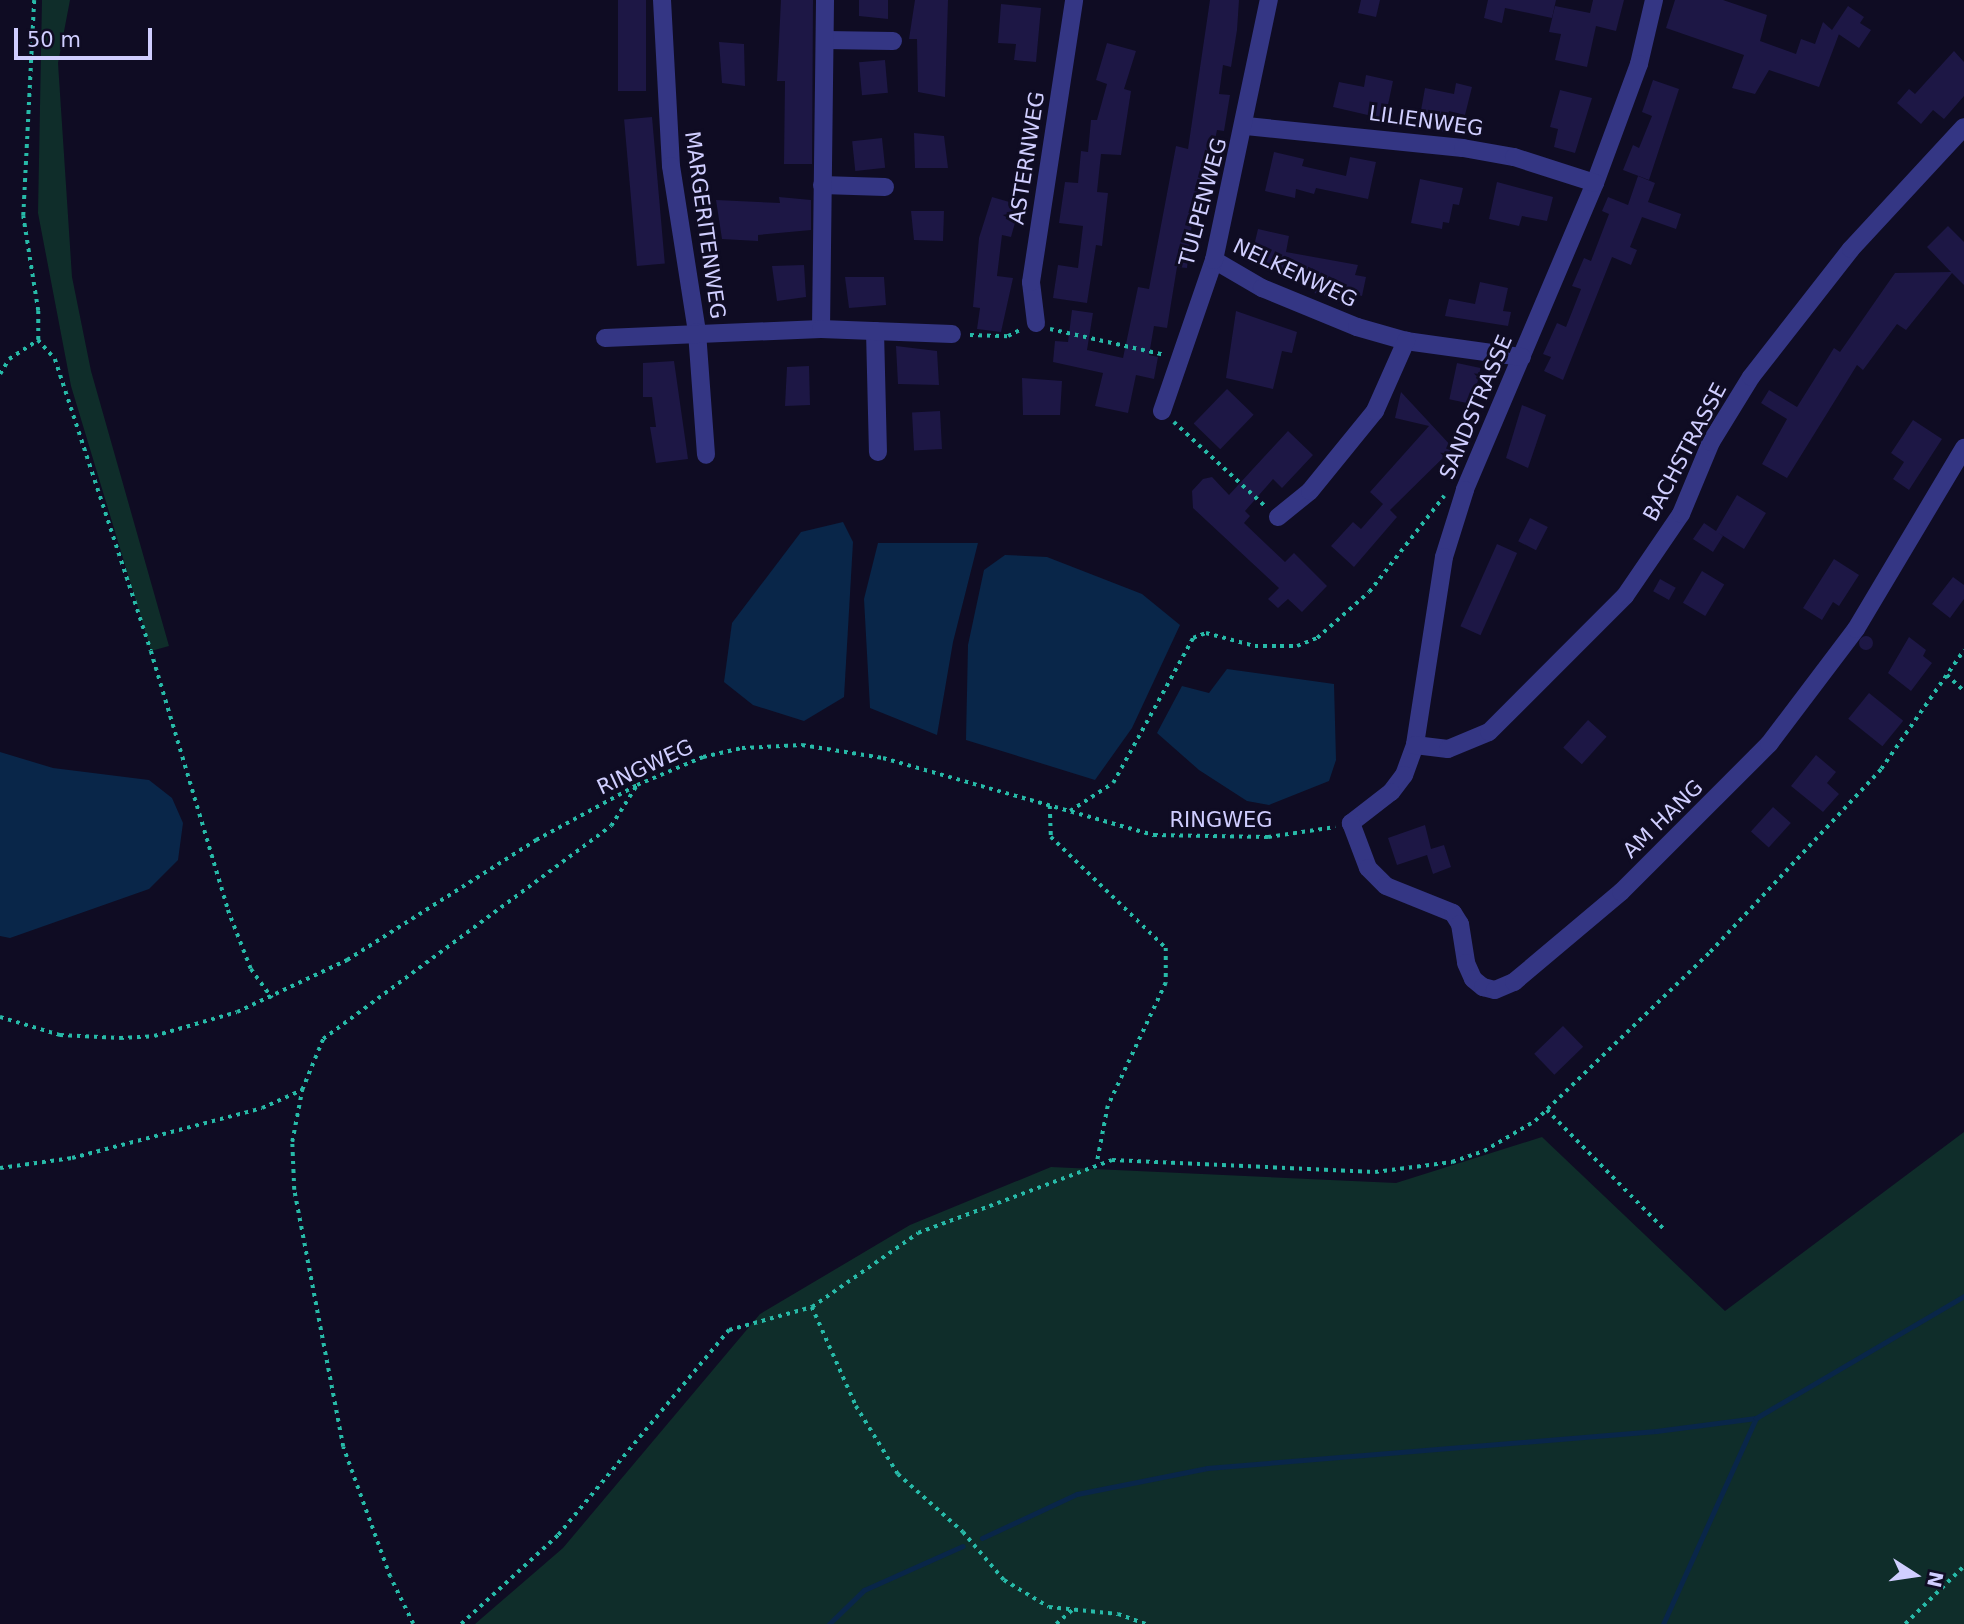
<!DOCTYPE html>
<style>
body{margin:0}
#map{position:relative;width:1964px;height:1624px;overflow:hidden;background:#0f0c23;font-family:"DejaVu Sans",sans-serif}
div>[style]{position:absolute}
[style*='--x']{left:calc(var(--x)*1px);top:calc(var(--y)*1px);width:calc(var(--w)*1px);rotate:calc(var(--a)*1deg)}
.green>*{inset:0;background:#0f2d2a}
.water>*{inset:0;background:#092649}
.stream>*{height:5px;margin:-2.5px;padding:0 2.5px;transform-origin:2.5px;border-radius:2.5px;background:#092649}
.building>*{inset:0;background:#1d1745;transform-origin:0 0}
.round{border-radius:50%}
.path>*{height:3.5px;margin-top:-1.75px;transform-origin:0;background:repeating-linear-gradient(90deg,#27baa8 0 3.5px,transparent 0 8.5px)}
.minor>*{height:18px;margin:-9px;padding:0 9px;transform-origin:9px;border-radius:9px;background:#343684}
span{translate:-50% -50%;white-space:nowrap;text-align:center;line-height:1.15;-webkit-text-stroke:6px #0f0c23;paint-order:stroke}
.street-label{font-size:21px;color:#d0ceff}
.north{position:absolute;left:1880px;top:1540px;width:70px;height:70px;-webkit-text-stroke:5px #0f0c23;paint-order:stroke;rotate:102deg;font-size:19px;font-weight:700;line-height:28px;text-align:center;color:#d0ceff}
.north::after{content:'';display:block;margin:auto;width:24px;height:32px;background:#d0ceff;clip-path:polygon(50% 0,100% 100%,50% 72%,0 100%)}
.scale{position:absolute;left:14px;top:28px;width:138px;height:32px;box-sizing:border-box;border:4px solid #d0ceff;border-top:0;padding-left:9px;font-size:21px;line-height:24px;white-space:nowrap;color:#d0ceff;-webkit-text-stroke:5px #0f0c23;paint-order:stroke}
</style>
<div id="map">
<div class="green">
<div style="clip-path:polygon(42px 0,70px 0,58px 63px,72px 277px,91px 371px,169px 646px,151px 651px,71px 386px,38px 213px)"></div>
<div style="clip-path:polygon(1964px 1132px,1964px 1624px,475px 1624px,563px 1548px,760px 1314px,910px 1225px,1051px 1167px,1396px 1183px,1542px 1137px,1725px 1311px)"></div>
</div>
<div class="water">
<div style="clip-path:polygon(843px 522px,853px 542px,844px 697px,804px 721px,753px 705px,724px 682px,732px 623px,801px 532px)"></div>
<div style="clip-path:polygon(878px 543px,978px 543px,953px 642px,937px 735px,870px 708px,864px 599px)"></div>
<div style="clip-path:polygon(1005px 555px,1047px 557px,1142px 594px,1180px 625px,1132px 728px,1095px 780px,966px 740px,968px 645px,984px 570px)"></div>
<div style="clip-path:polygon(1227px 669px,1334px 684px,1336px 760px,1329px 781px,1269px 805px,1247px 801px,1199px 770px,1157px 733px,1182px 686px,1209px 693px)"></div>
<div style="clip-path:polygon(0 752px,53px 768px,149px 780px,172px 798px,183px 823px,178px 860px,149px 889px,10px 938px,0 936px)"></div>
</div>
<div class="stream">
<div style="--x:982;--y:1538;--w:105;--a:-24.9"></div>
<div style="--x:1077;--y:1494;--w:133;--a:-11.3"></div>
<div style="--x:1207;--y:1468;--w:451;--a:-4.7"></div>
<div style="--x:1656;--y:1431;--w:101;--a:-7.4"></div>
<div style="--x:829;--y:1624;--w:49;--a:-44.2"></div>
<div style="--x:864;--y:1590;--w:108;--a:-24"></div>
<div style="--x:1663;--y:1624;--w:226;--a:-65.7"></div>
<div style="--x:1756;--y:1418;--w:241;--a:-30.4"></div>
</div>
<div class="building">
<div style="left:618px;top:0;width:28px;height:91px"></div>
<div style="clip-path:polygon(781px 0,813px 0,812px 164px,784px 164px,785px 81px,777px 81px)"></div>
<div style="clip-path:polygon(859px 0,888px 0,888px 19px,859px 16px)"></div>
<div style="clip-path:polygon(915px 0,948px 0,945px 97px,918px 92px,917px 39px,909px 39px)"></div>
<div style="clip-path:polygon(1210px 0,1239px 0,1237px 30px,1231px 67px,1223px 65px,1219px 94px,1230px 95px,1224px 131px,1217px 130px,1203px 199px,1195px 197px,1187px 268px,1177px 267px,1167px 328px,1154px 326px,1149px 355px,1158px 357px,1154px 379px,1136px 375px,1128px 413px,1095px 406px,1103px 373px,1053px 362px,1055px 341px,1068px 342px,1072px 310px,1093px 313px,1087px 350px,1123px 358px,1138px 287px,1149px 289px,1176px 146px,1188px 149px)"></div>
<div style="clip-path:polygon(1361px 0,1380px 0,1376px 17px,1358px 13px)"></div>
<div style="clip-path:polygon(1488px 0,1556px 0,1552px 18px,1505px 8px,1502px 23px,1484px 18px)"></div>
<div style="clip-path:polygon(1593px 0,1624px 0,1616px 31px,1596px 26px,1587px 67px,1555px 60px,1561px 34px,1549px 32px,1555px 6px,1590px 13px)"></div>
<div style="clip-path:polygon(1675px 0,1723px 0,1767px 15px,1760px 41px,1796px 54px,1801px 39px,1815px 44px,1823px 22px,1832px 30px,1848px 6px,1864px 17px,1860px 23px,1871px 30px,1859px 48px,1834px 31px,1839px 34px,1819px 87px,1769px 70px,1755px 94px,1732px 88px,1744px 55px,1666px 28px)"></div>
<div style="clip-path:polygon(1001px 4px,1041px 8px,1036px 62px,1014px 60px,1016px 44px,998px 43px)"></div>
<div style="clip-path:polygon(719px 42px,744px 44px,745px 86px,722px 83px)"></div>
<div style="clip-path:polygon(1107px 43px,1136px 51px,1124px 89px,1131px 91px,1121px 155px,1101px 154px,1097px 192px,1108px 193px,1102px 246px,1096px 245px,1087px 303px,1053px 298px,1058px 265px,1078px 268px,1083px 226px,1059px 223px,1065px 182px,1078px 183px,1081px 151px,1088px 152px,1091px 120px,1097px 120px,1107px 84px,1096px 80px)"></div>
<div style="clip-path:polygon(1954px 51px,1964px 62px,1964px 96px,1944px 119px,1933px 110px,1921px 124px,1897px 103px,1909px 89px,1915px 94px)"></div>
<div style="left:885px;top:60px;width:33px;height:26px;rotate:85deg"></div>
<div style="clip-path:polygon(1366px 75px,1393px 81px,1385px 119px,1333px 107px,1339px 82px,1364px 87px)"></div>
<div style="clip-path:polygon(1653px 80px,1679px 89px,1649px 180px,1623px 170px,1633px 145px,1639px 148px,1652px 116px,1642px 112px)"></div>
<div style="clip-path:polygon(1456px 83px,1472px 87px,1465px 115px,1449px 111px,1445px 132px,1418px 127px,1425px 88px,1454px 94px)"></div>
<div style="clip-path:polygon(1560px 90px,1592px 98px,1575px 153px,1554px 147px,1558px 129px,1550px 127px)"></div>
<div style="left:652px;top:117px;width:147px;height:28px;rotate:85deg"></div>
<div style="clip-path:polygon(914px 133px,944px 136px,948px 168px,915px 168px)"></div>
<div style="left:882px;top:138px;width:30px;height:30px;rotate:84deg"></div>
<div style="clip-path:polygon(1274px 152px,1304px 159px,1302px 166px,1346px 176px,1350px 157px,1376px 162px,1368px 199px,1316px 188px,1314px 194px,1296px 189px,1295px 198px,1265px 191px)"></div>
<div style="clip-path:polygon(1638px 176px,1655px 183px,1648px 202px,1681px 214px,1676px 229px,1642px 217px,1630px 247px,1637px 250px,1631px 265px,1612px 257px,1563px 380px,1544px 371px,1551px 357px,1543px 354px,1557px 323px,1566px 327px,1581px 289px,1572px 286px,1584px 258px,1591px 261px,1609px 214px,1602px 211px,1608px 197px,1628px 205px)"></div>
<div style="clip-path:polygon(1420px 179px,1463px 188px,1459px 205px,1453px 204px,1449px 223px,1443px 222px,1442px 229px,1411px 223px)"></div>
<div style="clip-path:polygon(1497px 182px,1553px 197px,1547px 221px,1522px 216px,1519px 226px,1489px 219px)"></div>
<div style="clip-path:polygon(779px 197px,811px 200px,811px 230px,758px 235px,758px 241px,722px 239px,716px 200px,780px 203px)"></div>
<div style="clip-path:polygon(992px 197px,1020px 205px,1011px 237px,1002px 235px,997px 276px,1013px 278px,1001px 332px,977px 329px,980px 308px,973px 307px,979px 238px)"></div>
<div style="clip-path:polygon(911px 211px,944px 211px,943px 241px,914px 240px)"></div>
<div style="clip-path:polygon(1948px 226px,1964px 242px,1964px 285px,1952px 273px,1906px 330px,1897px 324px,1863px 370px,1857px 365px,1787px 478px,1762px 464px,1787px 419px,1761px 403px,1769px 390px,1797px 407px,1834px 348px,1840px 352px,1895px 273px,1951px 272px,1927px 247px)"></div>
<div style="clip-path:polygon(1258px 229px,1289px 236px,1286px 252px,1358px 265px,1355px 275px,1366px 277px,1362px 296px,1351px 293px,1349px 301px,1314px 293px,1316px 283px,1250px 263px)"></div>
<div style="clip-path:polygon(804px 265px,806px 297px,777px 301px,772px 266px)"></div>
<div style="clip-path:polygon(845px 277px,884px 277px,886px 305px,849px 308px)"></div>
<div style="clip-path:polygon(1480px 282px,1508px 288px,1503px 311px,1511px 312px,1508px 326px,1445px 316px,1449px 299px,1475px 304px)"></div>
<div style="clip-path:polygon(1236px 311px,1297px 332px,1292px 353px,1282px 351px,1273px 389px,1226px 378px)"></div>
<div style="clip-path:polygon(896px 346px,937px 351px,939px 385px,898px 384px)"></div>
<div style="clip-path:polygon(674px 361px,688px 459px,656px 463px,650px 427px,656px 427px,652px 397px,643px 397px,643px 363px)"></div>
<div style="left:1457px;top:363px;width:24px;height:37px;rotate:12deg"></div>
<div style="clip-path:polygon(809px 366px,810px 405px,785px 406px,787px 367px)"></div>
<div style="clip-path:polygon(1022px 378px,1062px 381px,1060px 415px,1023px 415px)"></div>
<div style="left:1227px;top:389px;width:37px;height:48px;rotate:44deg"></div>
<div style="clip-path:polygon(1401px 392px,1453px 448px,1390px 510px,1397px 517px,1354px 567px,1331px 546px,1353px 522px,1361px 529px,1383px 504px,1370px 492px,1429px 426px,1395px 418px)"></div>
<div style="clip-path:polygon(1522px 405px,1546px 415px,1528px 468px,1506px 458px)"></div>
<div style="left:940px;top:411px;width:38px;height:28px;rotate:87deg"></div>
<div style="clip-path:polygon(1913px 420px,1942px 439px,1909px 490px,1893px 479px,1904px 462px,1891px 453px)"></div>
<div style="clip-path:polygon(1288px 431px,1313px 455px,1282px 488px,1273px 479px,1245px 511px,1250px 516px,1244px 523px,1285px 562px,1294px 553px,1327px 586px,1302px 612px,1288px 599px,1278px 608px,1268px 599px,1279px 588px,1193px 508px,1192px 491px,1203px 479px,1212px 477px,1229px 495px)"></div>
<div style="clip-path:polygon(1737px 495px,1766px 513px,1744px 549px,1717px 532px,1723px 536px,1713px 552px,1693px 539px,1704px 523px,1716px 531px)"></div>
<div style="left:1530px;top:518px;width:20px;height:26px;rotate:27deg"></div>
<div style="left:1497px;top:544px;width:22px;height:90px;rotate:24deg"></div>
<div style="clip-path:polygon(1834px 559px,1859px 575px,1839px 606px,1833px 602px,1822px 620px,1803px 608px)"></div>
<div style="left:1702px;top:571px;width:26px;height:37px;rotate:31deg"></div>
<div style="clip-path:polygon(1953px 577px,1964px 585px,1964px 599px,1950px 618px,1932px 604px)"></div>
<div style="left:1660px;top:579px;width:18px;height:14px;rotate:29deg"></div>
<div class="round" style="left:1859px;top:636px;width:14px;height:14px"></div>
<div style="clip-path:polygon(1909px 637px,1926px 650px,1923px 656px,1932px 663px,1911px 691px,1888px 673px)"></div>
<div style="left:1869px;top:693px;width:44px;height:33px;rotate:39deg"></div>
<div style="left:1588px;top:720px;width:25px;height:37px;rotate:42deg"></div>
<div style="clip-path:polygon(1816px 755px,1836px 772px,1827px 783px,1839px 794px,1823px 812px,1791px 786px)"></div>
<div style="left:1773px;top:807px;width:24px;height:33px;rotate:42deg"></div>
<div style="clip-path:polygon(1425px 825px,1431px 849px,1444px 845px,1451px 867px,1433px 874px,1427px 855px,1397px 865px,1388px 838px)"></div>
<div style="left:1563px;top:1026px;width:29px;height:40px;rotate:46deg"></div>
</div>
<div class="path">
<div style="--x:1050;--y:329;--w:118;--a:12.7"></div>
<div style="--x:970;--y:335;--w:38;--a:2"></div>
<div style="--x:1008;--y:336;--w:13;--a:-27"></div>
<div style="--x:38;--y:340;--w:25;--a:48"></div>
<div style="--x:55;--y:359;--w:307;--a:71.8"></div>
<div style="--x:151;--y:651;--w:270;--a:73.4"></div>
<div style="--x:228;--y:910;--w:63;--a:68.7"></div>
<div style="--x:251;--y:969;--w:36;--a:54"></div>
<div style="--x:0;--y:374;--w:17;--a:-59"></div>
<div style="--x:9;--y:359;--w:35;--a:-33"></div>
<div style="--x:38;--y:340;--w:29;--a:-90"></div>
<div style="--x:38;--y:311;--w:96;--a:-99"></div>
<div style="--x:23;--y:216;--w:216;--a:-87.1"></div>
<div style="--x:1174;--y:422;--w:125;--a:42.7"></div>
<div style="--x:1947;--y:675;--w:23;--a:43"></div>
<div style="--x:1050;--y:806;--w:31;--a:88"></div>
<div style="--x:1051;--y:837;--w:160;--a:44"></div>
<div style="--x:1166;--y:948;--w:35;--a:90"></div>
<div style="--x:1166;--y:983;--w:136;--a:115.2"></div>
<div style="--x:1108;--y:1106;--w:58;--a:100.9"></div>
<div style="--x:1070;--y:811;--w:51;--a:-33.1"></div>
<div style="--x:1113;--y:783;--w:166;--a:-61.1"></div>
<div style="--x:1193;--y:638;--w:14;--a:-21"></div>
<div style="--x:1206;--y:633;--w:51;--a:14.9"></div>
<div style="--x:1255;--y:646;--w:42;--a:0"></div>
<div style="--x:1297;--y:646;--w:22;--a:-22"></div>
<div style="--x:1317;--y:638;--w:69;--a:-41.5"></div>
<div style="--x:1369;--y:592;--w:122;--a:-52"></div>
<div style="--x:0;--y:1017;--w:63;--a:16.7"></div>
<div style="--x:60;--y:1035;--w:60;--a:2.9"></div>
<div style="--x:120;--y:1038;--w:34;--a:-3"></div>
<div style="--x:154;--y:1036;--w:86;--a:-16.1"></div>
<div style="--x:237;--y:1012;--w:122;--a:-25.3"></div>
<div style="--x:347;--y:960;--w:224;--a:-32.4"></div>
<div style="--x:536;--y:840;--w:115;--a:-28.6"></div>
<div style="--x:637;--y:785;--w:72;--a:-23"></div>
<div style="--x:703;--y:757;--w:40;--a:-13"></div>
<div style="--x:742;--y:748;--w:60;--a:-2.9"></div>
<div style="--x:802;--y:745;--w:82;--a:9.1"></div>
<div style="--x:883;--y:758;--w:282;--a:15.9"></div>
<div style="--x:1154;--y:835;--w:114;--a:1"></div>
<div style="--x:1268;--y:837;--w:68;--a:-8.5"></div>
<div style="--x:1547;--y:1110;--w:167;--a:45.5"></div>
<div style="--x:0;--y:1168;--w:73;--a:-7.9"></div>
<div style="--x:72;--y:1158;--w:196;--a:-14.7"></div>
<div style="--x:262;--y:1108;--w:44;--a:-24.2"></div>
<div style="--x:812;--y:1307;--w:108;--a:66"></div>
<div style="--x:856;--y:1406;--w:80;--a:58.3"></div>
<div style="--x:898;--y:1474;--w:87;--a:41.7"></div>
<div style="--x:963;--y:1532;--w:63;--a:49.5"></div>
<div style="--x:1004;--y:1580;--w:52;--a:31"></div>
<div style="--x:1049;--y:1607;--w:69;--a:5.8"></div>
<div style="--x:1118;--y:1614;--w:30;--a:20"></div>
<div style="--x:413;--y:1624;--w:52;--a:-116.1"></div>
<div style="--x:390;--y:1577;--w:138;--a:-109.9"></div>
<div style="--x:343;--y:1447;--w:262;--a:-100.8"></div>
<div style="--x:294;--y:1190;--w:48;--a:-92.4"></div>
<div style="--x:292;--y:1142;--w:53;--a:-79.1"></div>
<div style="--x:302;--y:1090;--w:55;--a:-67.6"></div>
<div style="--x:323;--y:1039;--w:358;--a:-36.5"></div>
<div style="--x:611;--y:826;--w:49;--a:-57.6"></div>
<div style="--x:461;--y:1624;--w:132;--a:-42.5"></div>
<div style="--x:558;--y:1535;--w:267;--a:-50.2"></div>
<div style="--x:729;--y:1330;--w:86;--a:-15.5"></div>
<div style="--x:812;--y:1307;--w:129;--a:-34.9"></div>
<div style="--x:918;--y:1233;--w:207;--a:-20.6"></div>
<div style="--x:1112;--y:1160;--w:263;--a:2.6"></div>
<div style="--x:1375;--y:1172;--w:78;--a:-7.4"></div>
<div style="--x:1452;--y:1162;--w:34;--a:-19"></div>
<div style="--x:1484;--y:1151;--w:59;--a:-30.5"></div>
<div style="--x:1535;--y:1121;--w:243;--a:-44"></div>
<div style="--x:1710;--y:952;--w:250;--a:-46.9"></div>
<div style="--x:1881;--y:769;--w:145;--a:-55.1"></div>
<div style="--x:1056;--y:1624;--w:21;--a:-41"></div>
<div style="--x:1905;--y:1624;--w:83;--a:-44.5"></div>
</div>
<div class="minor">
<div style="--x:662;--y:0;--w:166;--a:86.9"></div>
<div style="--x:671;--y:166;--w:168;--a:81.1"></div>
<div style="--x:697;--y:332;--w:123;--a:85.8"></div>
<div style="--x:1654;--y:0;--w:66;--a:103.2"></div>
<div style="--x:1639;--y:64;--w:127;--a:110.3"></div>
<div style="--x:1595;--y:183;--w:333;--a:113"></div>
<div style="--x:1465;--y:490;--w:70;--a:107.4"></div>
<div style="--x:1444;--y:557;--w:190;--a:98.8"></div>
<div style="--x:1415;--y:745;--w:32;--a:110"></div>
<div style="--x:1404;--y:775;--w:21;--a:127"></div>
<div style="--x:1391;--y:792;--w:51;--a:142.2"></div>
<div style="--x:1351;--y:823;--w:48;--a:69.3"></div>
<div style="--x:1368;--y:868;--w:25;--a:45"></div>
<div style="--x:1386;--y:886;--w:72;--a:21.9"></div>
<div style="--x:1453;--y:913;--w:13;--a:58"></div>
<div style="--x:1460;--y:924;--w:39;--a:81"></div>
<div style="--x:1466;--y:963;--w:17;--a:66"></div>
<div style="--x:1473;--y:979;--w:13;--a:39"></div>
<div style="--x:1483;--y:987;--w:12;--a:14"></div>
<div style="--x:1495;--y:990;--w:21;--a:-23"></div>
<div style="--x:1514;--y:982;--w:140;--a:-40.1"></div>
<div style="--x:1621;--y:892;--w:209;--a:-45"></div>
<div style="--x:1769;--y:744;--w:144;--a:-52.9"></div>
<div style="--x:1856;--y:629;--w:211;--a:-59.2"></div>
<div style="--x:825;--y:40;--w:68;--a:0.8"></div>
<div style="--x:1246;--y:126;--w:218;--a:5.8"></div>
<div style="--x:1463;--y:148;--w:52;--a:10"></div>
<div style="--x:1514;--y:157;--w:85;--a:17.8"></div>
<div style="--x:822;--y:185;--w:63;--a:1.8"></div>
<div style="--x:1214;--y:260;--w:56;--a:30.3"></div>
<div style="--x:1262;--y:288;--w:103;--a:22.3"></div>
<div style="--x:1357;--y:327;--w:51;--a:15.9"></div>
<div style="--x:1406;--y:341;--w:117;--a:7.9"></div>
<div style="--x:1036;--y:323;--w:41;--a:-97"></div>
<div style="--x:1031;--y:282;--w:285;--a:-81.3"></div>
<div style="--x:821;--y:329;--w:329;--a:-89.3"></div>
<div style="--x:875;--y:331;--w:121;--a:88.6"></div>
<div style="--x:605;--y:338;--w:216;--a:-2.4"></div>
<div style="--x:821;--y:329;--w:131;--a:2.2"></div>
<div style="--x:1162;--y:411;--w:160;--a:-71"></div>
<div style="--x:1214;--y:260;--w:266;--a:-78.1"></div>
<div style="--x:1278;--y:517;--w:41;--a:-39.1"></div>
<div style="--x:1310;--y:491;--w:103;--a:-50.9"></div>
<div style="--x:1375;--y:411;--w:77;--a:-66.1"></div>
<div style="--x:1415;--y:745;--w:33;--a:7"></div>
<div style="--x:1448;--y:749;--w:44;--a:-22.5"></div>
<div style="--x:1489;--y:732;--w:192;--a:-45"></div>
<div style="--x:1625;--y:596;--w:99;--a:-55.7"></div>
<div style="--x:1681;--y:514;--w:78;--a:-67.4"></div>
<div style="--x:1711;--y:442;--w:76;--a:-58.4"></div>
<div style="--x:1751;--y:377;--w:162;--a:-52"></div>
<div style="--x:1851;--y:249;--w:166;--a:-47.2"></div>
</div>
<div class="street-label">
<span style="left:1426px;top:121px;rotate:8deg">LILIENWEG</span>
<span style="left:1027px;top:158px;rotate:-81deg">ASTERNWEG</span>
<span style="left:1203px;top:202px;rotate:-75deg">TULPENWEG</span>
<span style="left:705px;top:225px;rotate:82deg">MARGERITENWEG</span>
<span style="left:1295px;top:273px;rotate:25deg">NELKENWEG</span>
<span style="left:1476px;top:407px;rotate:-67deg">SANDSTRASSE</span>
<span style="left:1685px;top:452px;rotate:-62deg">BACHSTRASSE</span>
<span style="left:645px;top:767px;rotate:-25deg">RINGWEG</span>
<span style="left:1663px;top:819px;rotate:-44deg">AM HANG</span>
<span style="left:1221px;top:820px">RINGWEG</span>
</div>
<div class="north">N</div>
<div class="scale">50 m</div>
</div>
